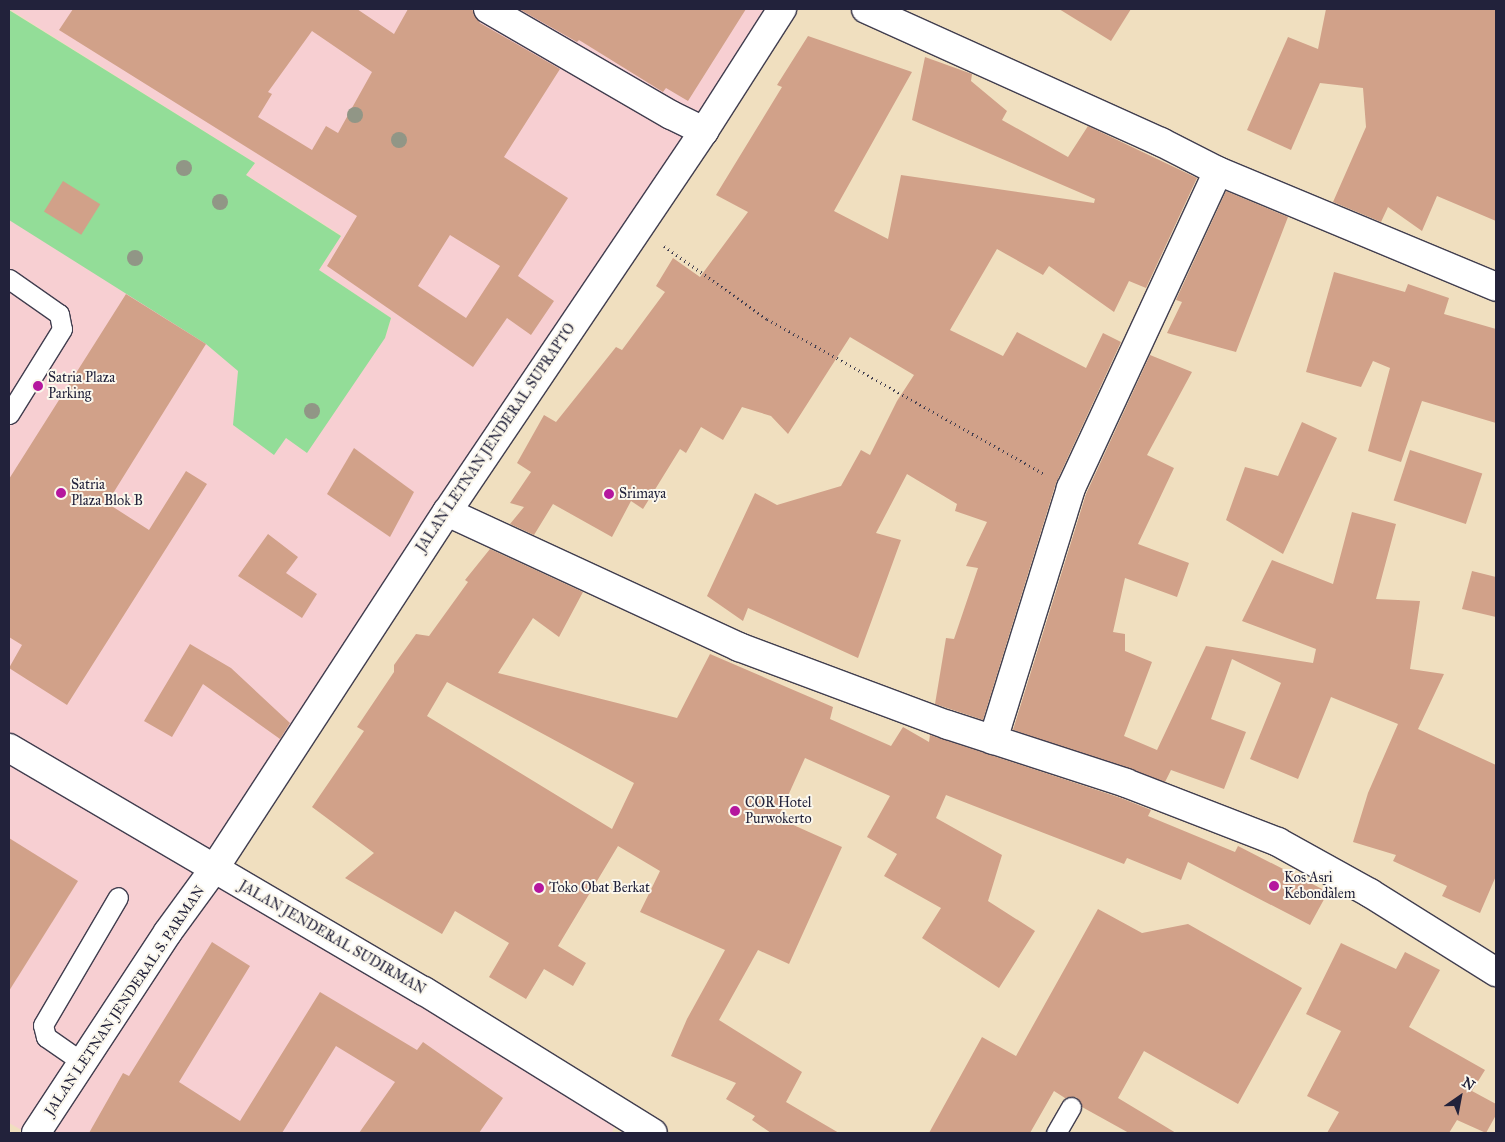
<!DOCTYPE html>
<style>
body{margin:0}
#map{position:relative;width:1505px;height:1142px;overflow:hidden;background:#f0dfbf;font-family:"IM FELL Great Primer",serif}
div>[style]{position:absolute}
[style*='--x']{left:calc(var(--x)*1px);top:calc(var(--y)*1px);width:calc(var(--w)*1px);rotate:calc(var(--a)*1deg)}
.built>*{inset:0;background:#f7cfd2}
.green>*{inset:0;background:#93dd98}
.building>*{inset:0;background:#d1a189;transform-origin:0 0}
.path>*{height:3px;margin-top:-1.5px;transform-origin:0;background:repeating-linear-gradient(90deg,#413e4f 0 1px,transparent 0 5px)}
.roads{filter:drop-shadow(1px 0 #413e4f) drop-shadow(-1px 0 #413e4f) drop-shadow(0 1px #413e4f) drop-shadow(0 -1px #413e4f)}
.lane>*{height:19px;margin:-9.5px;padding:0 9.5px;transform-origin:9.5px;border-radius:9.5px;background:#fff}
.street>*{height:28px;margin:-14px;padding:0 14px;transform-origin:14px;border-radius:14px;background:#fff}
.secondary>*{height:28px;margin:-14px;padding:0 14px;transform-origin:14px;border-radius:14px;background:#fff}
.primary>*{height:28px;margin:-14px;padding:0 14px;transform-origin:14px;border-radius:14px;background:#fff}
.trees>*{width:16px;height:16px;margin:-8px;border-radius:50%;background:#919686}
.dots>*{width:14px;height:14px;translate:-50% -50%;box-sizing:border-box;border:2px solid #fbf7ec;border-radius:50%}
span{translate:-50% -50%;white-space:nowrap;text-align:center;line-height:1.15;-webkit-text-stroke:4px #fbf7ec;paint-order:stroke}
.poi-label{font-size:14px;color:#22223b}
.left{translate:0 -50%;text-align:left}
.street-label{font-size:14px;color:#22223b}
.frame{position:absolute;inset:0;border:10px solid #22223b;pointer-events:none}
.north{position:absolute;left:1435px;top:1072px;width:50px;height:50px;-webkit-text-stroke:4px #fbf7ec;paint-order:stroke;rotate:33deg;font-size:14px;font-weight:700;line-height:20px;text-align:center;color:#22223b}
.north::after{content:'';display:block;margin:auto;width:18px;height:22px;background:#22223b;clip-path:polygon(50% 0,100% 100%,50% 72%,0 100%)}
</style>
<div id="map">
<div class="built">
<div style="clip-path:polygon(9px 9px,778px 9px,213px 869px,620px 1109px,612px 1133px,27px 1133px,9px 1123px,9px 44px,385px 338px,391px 318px,319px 270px,341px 235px,246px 175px,255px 163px)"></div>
</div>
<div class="green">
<div style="clip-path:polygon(9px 10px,255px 163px,246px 175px,341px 236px,319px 270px,391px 318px,385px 338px,307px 453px,286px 438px,274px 455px,233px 425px,238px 371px,206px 344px,9px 220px)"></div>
</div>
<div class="building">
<div style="clip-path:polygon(evenodd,73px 9px,357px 9px,394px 34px,408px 9px,472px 9px,480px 23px,560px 69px,504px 157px,568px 198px,518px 276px,554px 301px,531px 335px,507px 318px,473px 367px,327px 266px,357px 216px,59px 30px,73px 9px,312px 31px,372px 72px,338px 133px,326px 126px,312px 150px,258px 117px,272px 94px,268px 92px,312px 31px,73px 9px,450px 235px,500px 266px,466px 318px,418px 286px,450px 235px)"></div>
<div style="clip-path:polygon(519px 9px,746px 9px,688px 101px,666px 88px,663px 92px,579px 40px,577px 42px)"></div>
<div style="clip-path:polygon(1059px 9px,1131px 9px,1111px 41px)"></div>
<div style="clip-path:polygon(1326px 9px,1496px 9px,1496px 221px,1437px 196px,1422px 231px,1388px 207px,1381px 222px,1333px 202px,1366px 127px,1363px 88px,1320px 83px,1291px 150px,1247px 130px,1288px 37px,1318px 49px)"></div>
<div style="clip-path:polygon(808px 36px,912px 72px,834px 211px,888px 239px,901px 175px,1094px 203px,1095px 199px,912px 120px,925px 57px,972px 74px,971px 81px,1007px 111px,1002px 120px,1068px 157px,1088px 126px,1197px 178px,1146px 288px,1129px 281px,1114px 312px,1049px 266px,1043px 275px,997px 249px,950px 330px,1003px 356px,1017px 332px,1086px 368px,1103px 333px,1121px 342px,1056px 483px,983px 720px,935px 704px,946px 638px,954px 639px,978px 568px,966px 566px,987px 522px,955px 511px,957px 504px,907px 474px,876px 533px,901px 540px,858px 658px,748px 608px,743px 621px,707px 596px,755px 493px,777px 505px,841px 486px,861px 450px,870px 455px,897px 401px,914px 375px,850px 337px,788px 434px,771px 416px,742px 407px,723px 440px,701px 427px,686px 453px,680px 449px,643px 509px,631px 501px,612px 537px,553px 504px,534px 535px,510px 524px,524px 507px,510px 503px,531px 472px,517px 463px,544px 415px,556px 422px,616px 347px,622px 350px,665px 292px,656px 286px,673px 258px,700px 277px,748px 212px,716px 195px,782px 87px,777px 85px)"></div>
<div style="left:63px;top:181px;width:44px;height:36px;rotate:32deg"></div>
<div style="clip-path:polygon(1226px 191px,1288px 217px,1236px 352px,1167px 333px,1182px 302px,1176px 300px)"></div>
<div style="clip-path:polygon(1334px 272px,1405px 292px,1408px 284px,1449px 298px,1444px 314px,1496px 329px,1496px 423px,1422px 401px,1401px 462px,1368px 451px,1390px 368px,1373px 361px,1361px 387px,1306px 372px)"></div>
<div style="clip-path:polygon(126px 294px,206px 344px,107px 503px,149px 530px,186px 471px,207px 484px,67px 705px,9px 668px,22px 645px,9px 637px,9px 479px)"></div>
<div style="clip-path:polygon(1150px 355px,1192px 372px,1147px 455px,1174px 468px,1138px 544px,1189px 563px,1177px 597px,1125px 578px,1113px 632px,1125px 634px,1125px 651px,1152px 662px,1124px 736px,1157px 750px,1206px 646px,1313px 663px,1316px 649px,1242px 621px,1272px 560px,1333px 584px,1352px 512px,1396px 524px,1376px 599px,1420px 601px,1410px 669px,1444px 674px,1418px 729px,1496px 765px,1496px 876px,1480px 913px,1442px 896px,1447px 886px,1393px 861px,1396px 855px,1353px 842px,1368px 793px,1398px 724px,1331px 697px,1298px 779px,1250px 759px,1281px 683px,1232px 659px,1211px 719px,1246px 732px,1224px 789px,1171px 770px,1165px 782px,1013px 730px,1086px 494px)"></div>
<div style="clip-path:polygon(1302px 422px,1337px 438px,1283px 554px,1226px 520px,1245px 467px,1278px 476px)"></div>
<div style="clip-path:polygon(354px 448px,414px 492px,390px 537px,327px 494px)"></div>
<div style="left:1410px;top:450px;width:76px;height:53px;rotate:18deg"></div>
<div style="clip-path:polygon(268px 534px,298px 557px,286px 573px,317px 594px,302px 618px,238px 576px)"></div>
<div style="clip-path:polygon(evenodd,490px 549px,583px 592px,559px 637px,533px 618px,498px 673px,677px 718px,710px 654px,833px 707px,830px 719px,891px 746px,903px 727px,929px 742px,930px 735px,1121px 798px,1151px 810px,1148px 816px,1235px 852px,1238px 846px,1328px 892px,1310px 925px,1188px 862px,1181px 880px,1127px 858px,1124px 864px,946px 795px,936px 818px,1002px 855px,988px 901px,1035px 931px,999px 988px,922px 938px,941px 908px,884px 876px,897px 854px,867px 837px,890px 796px,805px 758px,778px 818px,842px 847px,789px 964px,758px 950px,719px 1020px,802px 1072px,786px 1102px,839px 1133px,771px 1133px,752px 1120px,755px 1116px,726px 1099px,736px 1083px,671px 1056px,687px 1019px,725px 950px,640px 912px,660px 871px,618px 846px,558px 946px,586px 963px,573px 986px,544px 969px,526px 999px,489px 977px,509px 943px,455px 911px,442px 934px,345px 878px,374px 853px,312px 807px,364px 731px,357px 727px,394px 672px,394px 665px,416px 634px,429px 636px,468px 582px,465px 580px,490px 549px,447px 682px,634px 783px,612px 829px,427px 716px,447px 682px)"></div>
<div style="clip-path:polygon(1472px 571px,1496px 577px,1496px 617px,1462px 609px)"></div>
<div style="clip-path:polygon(190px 644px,231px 668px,290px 723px,280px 739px,203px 684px,172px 737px,144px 721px)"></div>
<div style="clip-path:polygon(9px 838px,78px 881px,9px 991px)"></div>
<div style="clip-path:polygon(1098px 909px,1142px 933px,1188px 924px,1302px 988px,1238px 1104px,1144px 1051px,1118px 1098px,1176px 1133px,1129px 1133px,1082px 1107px,1076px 1097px,1065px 1098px,1054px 1091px,1030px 1133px,929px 1133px,982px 1037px,1016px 1056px)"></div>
<div style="clip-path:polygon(212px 942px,250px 966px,179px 1082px,240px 1121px,320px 992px,417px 1050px,423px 1042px,503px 1098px,479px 1133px,359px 1133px,395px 1082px,336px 1046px,282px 1133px,89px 1133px,123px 1073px,129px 1076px)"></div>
<div style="clip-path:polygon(1341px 943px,1396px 969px,1405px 952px,1440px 970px,1409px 1027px,1485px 1070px,1472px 1091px,1496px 1104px,1496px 1115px,1486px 1133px,1457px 1120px,1449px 1133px,1327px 1133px,1339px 1112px,1307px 1096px,1341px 1031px,1306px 1014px)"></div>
</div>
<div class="path">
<div style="--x:664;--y:246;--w:126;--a:35.3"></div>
<div style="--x:767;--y:319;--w:317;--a:29.2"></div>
</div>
<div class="roads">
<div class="lane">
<div style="--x:9;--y:279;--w:61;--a:35"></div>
<div style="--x:59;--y:314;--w:15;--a:79"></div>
<div style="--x:62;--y:329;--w:100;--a:121.9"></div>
<div style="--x:82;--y:1062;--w:44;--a:-145.2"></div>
<div style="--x:46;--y:1037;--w:12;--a:-104"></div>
<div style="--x:43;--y:1025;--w:148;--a:-59.6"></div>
<div style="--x:1056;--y:1133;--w:30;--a:-60"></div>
</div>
<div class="street">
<div style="--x:488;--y:9;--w:211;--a:30.1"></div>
<div style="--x:671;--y:115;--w:37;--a:26"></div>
<div style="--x:866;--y:9;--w:324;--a:24.3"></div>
<div style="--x:1161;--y:142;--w:64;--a:27"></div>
<div style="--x:1218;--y:171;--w:301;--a:22.6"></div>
<div style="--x:447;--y:512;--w:322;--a:24.8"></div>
<div style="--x:739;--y:647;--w:223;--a:20.5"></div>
<div style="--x:948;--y:725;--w:187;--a:18"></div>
<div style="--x:1126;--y:783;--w:163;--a:21.2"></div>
<div style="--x:1278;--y:842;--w:105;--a:29"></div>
<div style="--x:1370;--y:893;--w:149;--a:32.1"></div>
<div style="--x:993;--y:740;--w:264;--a:-72.8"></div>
<div style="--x:1071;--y:488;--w:349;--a:-65.1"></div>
</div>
<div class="secondary">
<div style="--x:36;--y:1133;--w:240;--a:-56.7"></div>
<div style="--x:168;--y:932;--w:78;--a:-53.9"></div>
<div style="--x:214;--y:869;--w:426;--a:-56.9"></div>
<div style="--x:447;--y:512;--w:460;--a:-56"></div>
<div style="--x:704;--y:131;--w:145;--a:-57.4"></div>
</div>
<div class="primary">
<div style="--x:9;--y:748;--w:481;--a:30.4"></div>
<div style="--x:424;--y:991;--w:269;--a:31.8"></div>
</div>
</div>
<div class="trees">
<div style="left:355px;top:115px"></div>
<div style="left:399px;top:140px"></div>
<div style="left:184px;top:168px"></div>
<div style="left:220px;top:202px"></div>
<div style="left:135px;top:258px"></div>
<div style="left:312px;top:411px"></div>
</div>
<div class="dots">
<div style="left:38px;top:386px;background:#b5179e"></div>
<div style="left:61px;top:493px;background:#b5179e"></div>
<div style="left:609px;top:494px;background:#b5179e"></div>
<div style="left:735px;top:811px;background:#b5179e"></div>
<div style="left:1274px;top:886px;background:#b5179e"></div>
<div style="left:539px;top:888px;background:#b5179e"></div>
</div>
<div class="poi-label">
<span class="left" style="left:48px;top:386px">Satria Plaza<br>Parking</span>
<span class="left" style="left:71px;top:493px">Satria<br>Plaza Blok B</span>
<span class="left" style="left:619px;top:494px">Srimaya</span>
<span class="left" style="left:745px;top:811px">COR Hotel<br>Purwokerto</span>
<span class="left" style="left:1284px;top:886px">Kos Asri<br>Kebondalem</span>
<span class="left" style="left:549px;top:888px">Toko Obat Berkat</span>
</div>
<div class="street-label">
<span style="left:496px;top:438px;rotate:-56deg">JALAN LETNAN JENDERAL SUPRAPTO</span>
<span style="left:332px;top:938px;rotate:30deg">JALAN JENDERAL SUDIRMAN</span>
<span style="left:125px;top:1001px;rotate:-56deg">JALAN LETNAN JENDERAL S. PARMAN</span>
</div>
<div class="frame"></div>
<div class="north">N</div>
</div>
